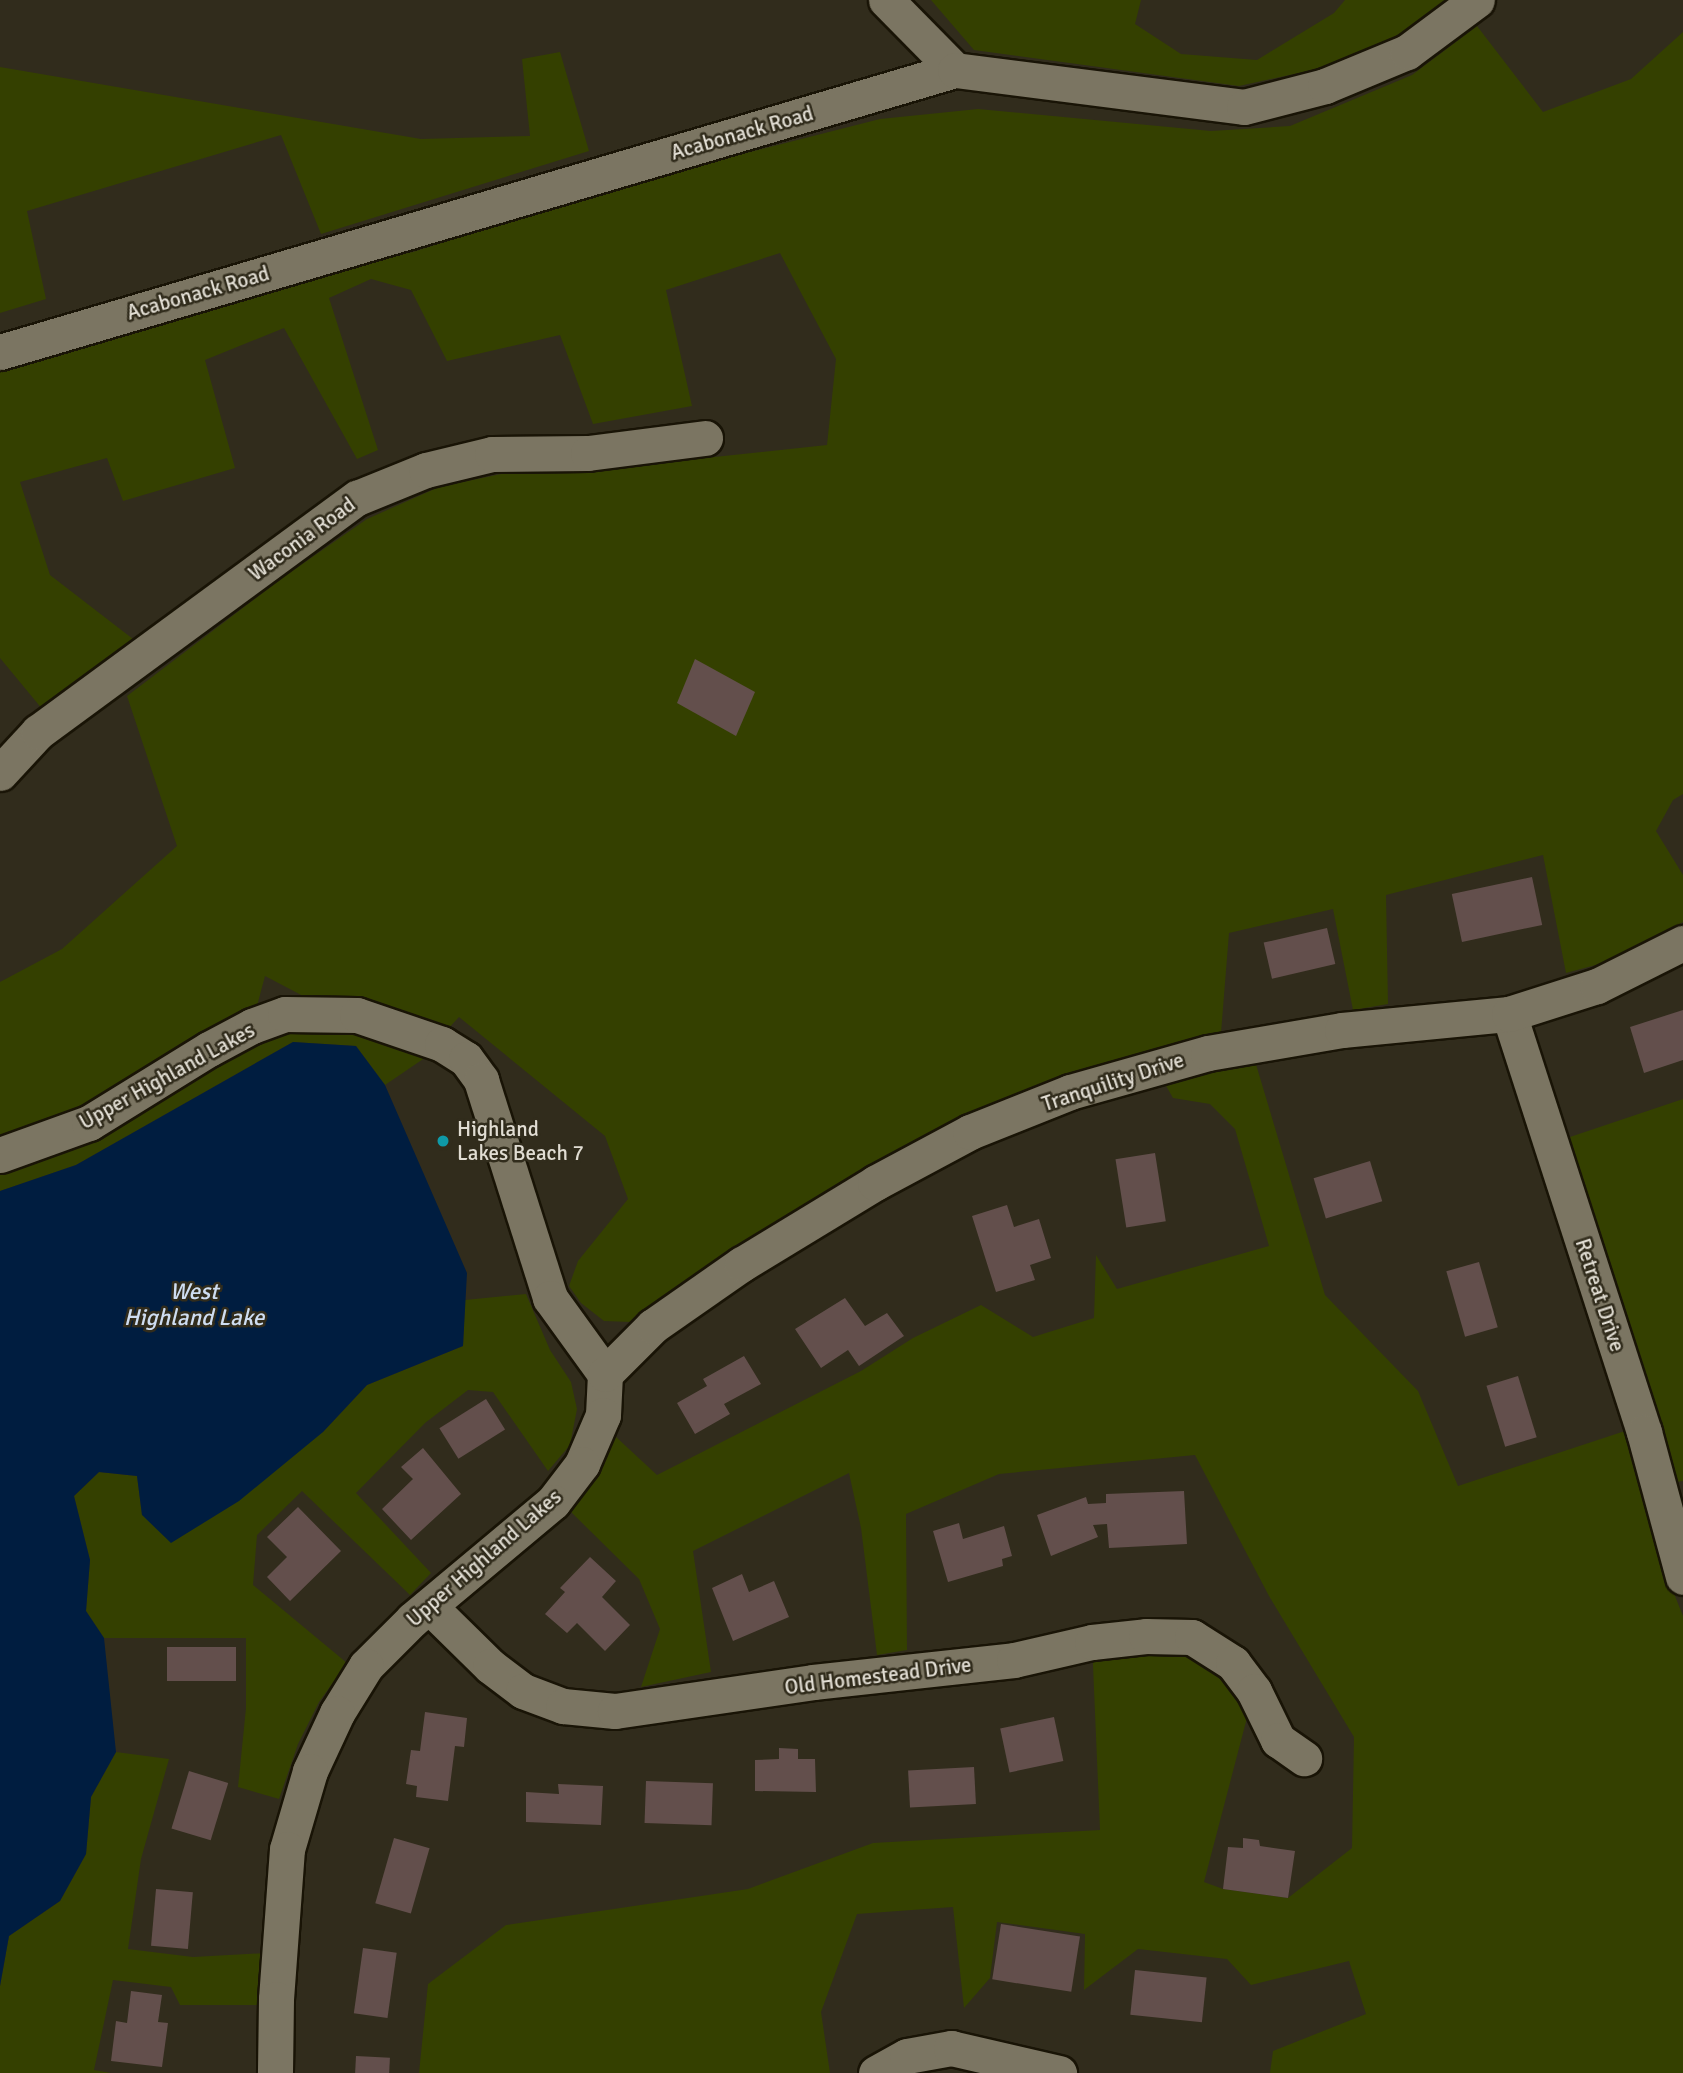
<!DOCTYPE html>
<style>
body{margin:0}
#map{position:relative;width:1683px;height:2073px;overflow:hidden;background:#312c1c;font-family:Signika,sans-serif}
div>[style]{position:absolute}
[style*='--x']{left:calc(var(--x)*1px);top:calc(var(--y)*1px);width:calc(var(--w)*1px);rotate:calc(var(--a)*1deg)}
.green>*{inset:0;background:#344000}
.water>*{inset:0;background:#001d40}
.building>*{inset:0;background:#634f4c;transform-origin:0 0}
.roads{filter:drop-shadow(2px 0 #191406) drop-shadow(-2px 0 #191406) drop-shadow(0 2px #191406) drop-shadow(0 -2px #191406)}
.street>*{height:35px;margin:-17.5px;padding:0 17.5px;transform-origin:17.5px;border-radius:17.5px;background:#7b7562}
.dots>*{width:19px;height:19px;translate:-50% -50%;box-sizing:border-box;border:4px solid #312c1c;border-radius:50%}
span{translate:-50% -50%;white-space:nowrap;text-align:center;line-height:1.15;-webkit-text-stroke:5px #312c1c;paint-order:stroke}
.street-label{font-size:21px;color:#e1ddd3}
.poi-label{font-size:21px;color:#e1ddd3}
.left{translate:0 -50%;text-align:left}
.water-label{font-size:23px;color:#ceddf1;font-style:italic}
</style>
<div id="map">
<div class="green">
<div style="clip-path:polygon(931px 0,1141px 0,1135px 24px,1181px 54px,1257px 60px,1334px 13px,1345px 0,1448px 0,1401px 36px,1317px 69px,1239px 86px,974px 50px)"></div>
<div style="clip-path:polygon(1477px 26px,1543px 112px,1631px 79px,1683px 32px,1683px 794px,1673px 800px,1656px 831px,1683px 875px,1683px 922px,1603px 963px,1566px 973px,1543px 855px,1386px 895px,1388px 1004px,1353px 1010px,1333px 909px,1229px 933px,1221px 1033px,1129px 1059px,677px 1293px,631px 1322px,604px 1321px,581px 1303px,569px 1286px,578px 1261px,628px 1199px,605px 1136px,459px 1017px,447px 1030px,305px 997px,265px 976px,257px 1006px,90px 1107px,0 1142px,0 982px,62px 949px,177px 846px,127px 696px,285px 576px,367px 519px,439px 487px,506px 473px,582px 471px,827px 445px,836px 359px,780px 253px,666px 290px,692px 406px,593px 424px,560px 335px,447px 361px,411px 290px,371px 279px,329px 298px,378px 450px,357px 459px,284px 328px,205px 360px,235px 468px,123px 501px,107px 458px,20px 482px,50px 575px,133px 639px,43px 710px,0 658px,0 372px,315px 271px,413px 252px,655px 176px,880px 119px,978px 109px,1211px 131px,1290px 126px,1412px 75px)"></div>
<div style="clip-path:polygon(560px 52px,589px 151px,321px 234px,281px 135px,27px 211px,46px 299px,0 313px,0 67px,421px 139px,530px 136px,522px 59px)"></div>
<div style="clip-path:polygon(290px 1027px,355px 1028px,432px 1053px,385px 1085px,356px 1046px,293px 1042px,76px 1165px,0 1191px,0 1167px,213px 1058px)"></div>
<div style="clip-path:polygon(1255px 1061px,1325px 1295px,1418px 1391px,1458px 1486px,1631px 1429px,1671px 1586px,1683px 1616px,1683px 2073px,1270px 2073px,1273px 2051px,1366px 2014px,1349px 1961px,1251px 1985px,1227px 1959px,1138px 1949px,1084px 1990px,1085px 1934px,997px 1922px,990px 1978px,964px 2008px,953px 1907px,857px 1914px,821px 2012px,830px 2073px,419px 2073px,428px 1984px,506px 1925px,748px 1889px,873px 1843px,1100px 1830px,1092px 1642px,1192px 1637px,1254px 1691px,1204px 1882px,1223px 1889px,1288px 1898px,1352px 1848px,1354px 1737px,1269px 1596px,1195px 1455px,999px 1474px,906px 1514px,907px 1650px,877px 1655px,861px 1528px,849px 1473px,693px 1551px,711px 1672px,641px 1687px,660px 1629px,639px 1579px,571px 1512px,593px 1482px,615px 1436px,657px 1475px,861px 1371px,913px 1338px,981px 1305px,1033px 1337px,1094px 1318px,1096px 1255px,1117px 1289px,1269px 1246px,1235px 1129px,1210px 1104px,1173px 1098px,1165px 1084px)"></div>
<div style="clip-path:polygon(1683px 1099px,1683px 1481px,1671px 1483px,1658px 1422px,1567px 1138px)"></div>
<div style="clip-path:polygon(526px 1294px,550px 1350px,571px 1382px,577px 1409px,570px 1445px,548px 1471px,493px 1392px,468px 1390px,425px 1423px,356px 1493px,431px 1573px,410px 1595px,302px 1491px,257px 1535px,253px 1585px,347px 1663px,319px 1702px,298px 1744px,279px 1799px,238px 1787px,246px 1708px,246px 1638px,104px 1638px,86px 1611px,90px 1560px,74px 1496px,99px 1472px,137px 1476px,142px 1515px,323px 1432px,367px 1385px,463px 1346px,465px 1300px)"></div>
<div style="clip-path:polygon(116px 1752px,169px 1759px,141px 1859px,128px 1949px,193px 1957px,266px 1953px,261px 2005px,180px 2005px,171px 1987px,113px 1980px,94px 2070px,111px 2073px,0 2073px,0 1986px,9px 1936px,60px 1901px,86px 1854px,91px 1797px)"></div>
</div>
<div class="water">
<div style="clip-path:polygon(293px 1042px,356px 1046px,385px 1085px,467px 1273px,463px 1346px,367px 1385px,323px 1432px,239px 1501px,171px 1543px,142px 1515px,137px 1476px,99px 1472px,74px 1496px,90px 1560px,86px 1611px,104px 1638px,116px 1752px,91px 1797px,86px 1854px,60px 1901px,9px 1936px,0 1986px,0 1191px,76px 1165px)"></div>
</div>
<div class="building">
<div style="clip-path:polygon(695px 659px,755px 692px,736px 736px,677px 703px)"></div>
<div style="left:1532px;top:877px;width:49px;height:82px;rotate:78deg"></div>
<div style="left:1327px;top:928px;width:37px;height:65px;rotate:77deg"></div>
<div style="clip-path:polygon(1683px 1010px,1683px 1060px,1644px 1073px,1630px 1027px)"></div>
<div style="left:1155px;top:1153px;width:69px;height:40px;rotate:81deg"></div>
<div style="left:1370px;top:1161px;width:42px;height:59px;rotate:73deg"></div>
<div style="clip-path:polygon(1007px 1205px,1014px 1227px,1039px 1219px,1051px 1258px,1030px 1265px,1035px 1280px,996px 1292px,972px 1216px)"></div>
<div style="left:1479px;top:1262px;width:68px;height:34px;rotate:74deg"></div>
<div style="clip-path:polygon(845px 1298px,865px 1326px,887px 1313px,904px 1336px,859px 1366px,848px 1350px,821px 1368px,795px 1329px)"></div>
<div style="clip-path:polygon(744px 1356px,761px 1384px,724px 1404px,730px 1414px,695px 1434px,677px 1403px,707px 1386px,703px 1379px)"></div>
<div style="left:1518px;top:1376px;width:64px;height:33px;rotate:73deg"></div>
<div style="left:486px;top:1399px;width:36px;height:55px;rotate:58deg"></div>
<div style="clip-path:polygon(423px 1448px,461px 1494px,411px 1540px,382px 1509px,413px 1479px,401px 1467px)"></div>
<div style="clip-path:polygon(1184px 1491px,1187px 1544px,1109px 1548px,1107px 1524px,1093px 1525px,1098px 1537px,1051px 1556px,1037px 1515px,1086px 1497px,1088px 1504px,1106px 1503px,1106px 1494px)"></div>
<div style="clip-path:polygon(298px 1507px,341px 1551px,290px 1601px,267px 1577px,287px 1557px,267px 1537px)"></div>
<div style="clip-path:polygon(959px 1523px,963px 1539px,1004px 1526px,1012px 1556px,1002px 1559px,1003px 1566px,948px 1582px,933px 1531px)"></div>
<div style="clip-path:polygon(590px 1557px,616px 1581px,602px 1597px,630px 1625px,605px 1651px,577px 1623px,567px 1633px,545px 1614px,565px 1592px,560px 1588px)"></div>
<div style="clip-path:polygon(742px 1574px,749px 1592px,774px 1581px,789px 1617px,733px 1641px,712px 1588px)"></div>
<div style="left:167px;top:1647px;width:69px;height:34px"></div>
<div style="clip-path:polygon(425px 1712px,467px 1718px,464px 1747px,455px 1746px,448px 1801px,416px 1797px,417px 1786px,406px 1784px,411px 1750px,420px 1751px)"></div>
<div style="left:1054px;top:1717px;width:45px;height:55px;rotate:78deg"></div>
<div style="clip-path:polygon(779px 1748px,798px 1749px,798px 1759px,815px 1759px,816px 1792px,755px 1791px,755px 1760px,779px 1759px)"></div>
<div style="left:974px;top:1767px;width:37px;height:66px;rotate:87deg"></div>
<div style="left:189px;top:1771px;width:41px;height:60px;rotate:17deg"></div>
<div style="left:646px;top:1781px;width:67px;height:42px;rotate:2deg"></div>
<div style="clip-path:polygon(558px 1784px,603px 1786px,601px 1825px,526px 1822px,526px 1792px,559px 1794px)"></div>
<div style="left:394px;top:1838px;width:37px;height:68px;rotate:16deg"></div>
<div style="clip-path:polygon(1243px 1838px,1259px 1840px,1260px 1846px,1295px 1851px,1288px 1898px,1223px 1889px,1228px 1847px,1243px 1848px)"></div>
<div style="left:156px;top:1889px;width:37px;height:57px;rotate:5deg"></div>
<div style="left:1001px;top:1924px;width:80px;height:56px;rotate:9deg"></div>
<div style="left:363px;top:1948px;width:34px;height:66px;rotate:8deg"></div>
<div style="left:1135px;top:1970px;width:72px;height:45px;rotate:6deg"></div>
<div style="clip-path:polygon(131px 1991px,162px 1995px,158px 2022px,168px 2023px,162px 2067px,111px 2061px,116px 2021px,127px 2023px)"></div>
<div style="left:356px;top:2056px;width:34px;height:17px;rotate:3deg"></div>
</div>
<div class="roads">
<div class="street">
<div style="--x:886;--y:0;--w:98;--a:45.4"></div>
<div style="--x:0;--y:352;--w:996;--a:-16.45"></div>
<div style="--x:955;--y:70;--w:291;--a:7.3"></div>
<div style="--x:1244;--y:107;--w:84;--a:-14.5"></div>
<div style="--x:1325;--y:86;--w:89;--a:-22.5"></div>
<div style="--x:1407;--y:52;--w:87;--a:-36.6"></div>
<div style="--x:0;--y:773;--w:56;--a:-47.2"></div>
<div style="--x:38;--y:732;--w:396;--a:-36.3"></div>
<div style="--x:357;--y:498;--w:74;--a:-22.1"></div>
<div style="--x:426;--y:470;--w:68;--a:-13.6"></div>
<div style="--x:492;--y:454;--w:96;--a:-0.6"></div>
<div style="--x:588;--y:453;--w:118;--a:-7.3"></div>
<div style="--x:1509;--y:1014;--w:439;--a:72.1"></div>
<div style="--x:1644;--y:1432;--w:150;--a:74.9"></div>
<div style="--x:0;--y:1155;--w:95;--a:-19.8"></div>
<div style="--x:89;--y:1123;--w:141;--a:-31.7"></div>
<div style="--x:209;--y:1049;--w:49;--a:-28.1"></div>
<div style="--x:252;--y:1026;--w:35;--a:-20"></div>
<div style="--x:285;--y:1014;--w:72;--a:0.8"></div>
<div style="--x:357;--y:1015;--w:90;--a:18.8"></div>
<div style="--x:442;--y:1044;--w:28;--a:32"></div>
<div style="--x:466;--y:1059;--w:26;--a:54"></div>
<div style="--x:481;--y:1080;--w:229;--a:72.4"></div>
<div style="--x:550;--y:1298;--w:94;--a:54.1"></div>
<div style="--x:605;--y:1374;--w:41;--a:92.8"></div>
<div style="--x:603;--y:1415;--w:53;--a:113.2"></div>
<div style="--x:582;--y:1464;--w:48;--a:127.3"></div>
<div style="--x:553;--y:1502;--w:184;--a:140.1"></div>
<div style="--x:412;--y:1620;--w:65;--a:135"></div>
<div style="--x:366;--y:1666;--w:55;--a:121.7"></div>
<div style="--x:337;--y:1713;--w:64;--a:115"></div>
<div style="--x:310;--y:1771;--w:81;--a:106.4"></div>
<div style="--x:287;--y:1849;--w:150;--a:94.2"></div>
<div style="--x:276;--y:1999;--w:74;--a:90.8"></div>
<div style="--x:605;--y:1374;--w:68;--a:-45"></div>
<div style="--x:653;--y:1326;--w:108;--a:-34.9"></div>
<div style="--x:742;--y:1264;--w:156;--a:-31.3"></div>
<div style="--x:875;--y:1183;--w:108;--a:-28.2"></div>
<div style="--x:970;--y:1132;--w:108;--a:-21.8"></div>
<div style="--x:1070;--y:1092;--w:143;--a:-15.8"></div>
<div style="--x:1208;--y:1053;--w:136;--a:-9.7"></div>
<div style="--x:1342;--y:1030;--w:168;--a:-5.5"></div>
<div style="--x:1509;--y:1014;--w:92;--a:-17.7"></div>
<div style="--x:1597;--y:986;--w:96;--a:-26.6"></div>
<div style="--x:429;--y:1606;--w:86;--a:44.5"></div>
<div style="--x:490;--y:1666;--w:41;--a:37.1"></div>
<div style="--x:523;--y:1691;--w:43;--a:20.6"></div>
<div style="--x:563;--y:1706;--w:52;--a:5.5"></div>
<div style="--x:615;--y:1711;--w:200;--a:-8.3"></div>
<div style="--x:813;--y:1682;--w:202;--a:-6.2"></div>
<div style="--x:1014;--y:1660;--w:80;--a:-13"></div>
<div style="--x:1092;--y:1642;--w:54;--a:-6.3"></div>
<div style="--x:1146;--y:1636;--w:46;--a:1.2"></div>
<div style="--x:1192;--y:1637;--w:49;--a:32.4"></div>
<div style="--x:1233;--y:1663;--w:35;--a:53"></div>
<div style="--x:1254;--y:1691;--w:55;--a:63.9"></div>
<div style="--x:1278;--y:1740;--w:32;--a:35"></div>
<div style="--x:876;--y:2073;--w:35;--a:-29"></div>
<div style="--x:907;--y:2056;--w:45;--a:-10.3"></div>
<div style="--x:951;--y:2048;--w:111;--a:13"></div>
</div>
</div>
<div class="dots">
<div style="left:443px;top:1141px;background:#0f9aa8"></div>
</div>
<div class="street-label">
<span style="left:742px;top:133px;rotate:-16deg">Acabonack Road</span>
<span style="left:198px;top:293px;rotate:-16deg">Acabonack Road</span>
<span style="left:302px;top:539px;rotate:-36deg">Waconia Road</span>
<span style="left:167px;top:1076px;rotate:-29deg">Upper Highland Lakes</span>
<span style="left:1113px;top:1082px;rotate:-18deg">Tranquility Drive</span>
<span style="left:1600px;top:1295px;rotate:72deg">Retreat Drive</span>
<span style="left:484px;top:1558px;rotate:-41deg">Upper Highland Lakes</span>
<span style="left:878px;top:1676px;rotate:-7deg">Old Homestead Drive</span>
</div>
<div class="poi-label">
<span class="left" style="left:457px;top:1141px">Highland<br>Lakes Beach 7</span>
</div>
<div class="water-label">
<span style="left:194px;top:1305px">West<br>Highland Lake</span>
</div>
</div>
